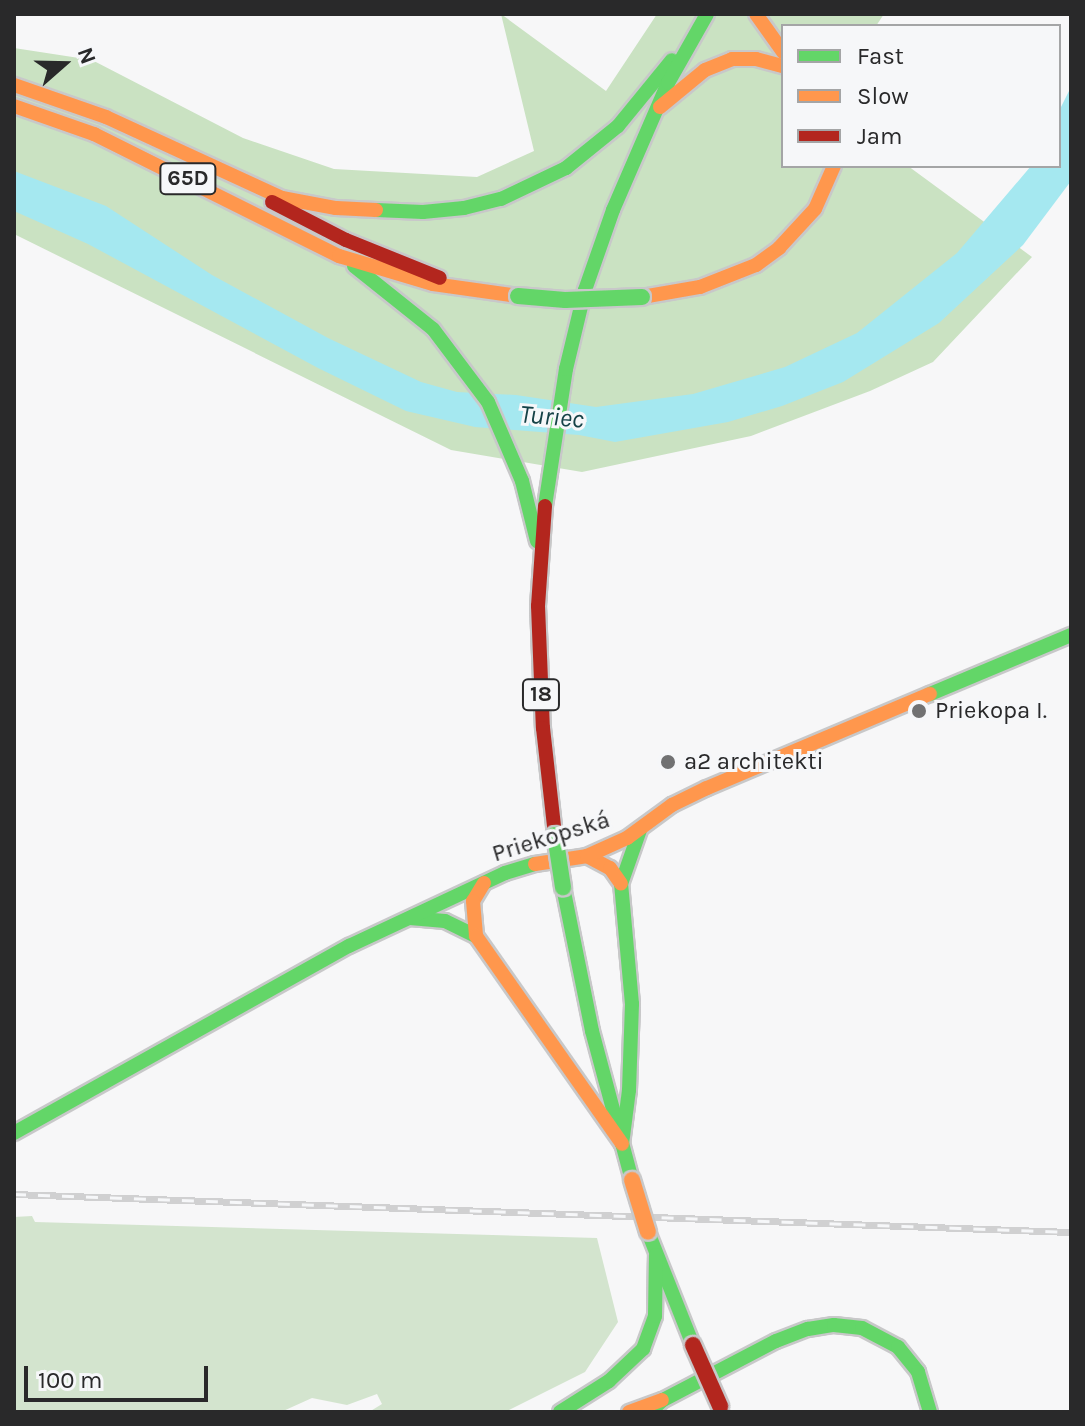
<!DOCTYPE html>
<meta charset="utf-8">
<style>
body{margin:0}
#map{position:relative;width:1085px;height:1426px;overflow:hidden;background:#f7f7f8;font-family:Karla,sans-serif}
div>[style]{position:absolute}
[style*='--x']{left:calc(var(--x)*1px);top:calc(var(--y)*1px);width:calc(var(--w)*1px);rotate:calc(var(--a)*1deg)}
.green>*{inset:0;background:#d3e4ce}
.forest>*{inset:0;background:#cae2c2}
.water>*{inset:0;background:#a5e8f0}
.roads{filter:drop-shadow(2px 0 #c8c8c9) drop-shadow(-2px 0 #c8c8c9) drop-shadow(0 2px #c8c8c9) drop-shadow(0 -2px #c8c8c9)}
.fast>*{height:14px;margin:-7px;padding:0 7px;transform-origin:7px;border-radius:7px;background:#63d668}
.slow>*{height:14px;margin:-7px;padding:0 7px;transform-origin:7px;border-radius:7px;background:#ff974d}
.jam>*{height:14px;margin:-7px;padding:0 7px;transform-origin:7px;border-radius:7px;background:#b3261e}
.rail>*{height:7px;margin-top:-3.5px;transform-origin:0;background:repeating-linear-gradient(90deg,#f6f7f9 0 12px,#d0d0d1 0 24px);box-sizing:border-box;border-block:2px solid #d0d0d1}
.bridges{filter:drop-shadow(2px 0 #c8c8c9) drop-shadow(-2px 0 #c8c8c9) drop-shadow(0 2px #c8c8c9) drop-shadow(0 -2px #c8c8c9)}
.fast-bridge>*{height:16px;margin:-8px;padding:0 8px;transform-origin:8px;border-radius:8px;background:#63d668}
.slow-bridge>*{height:16px;margin:-8px;padding:0 8px;transform-origin:8px;border-radius:8px;background:#ff974d}
.jam-bridge>*{height:16px;margin:-8px;padding:0 8px;transform-origin:8px;border-radius:8px;background:#b3261e}
.dots>*{width:22px;height:22px;translate:-50% -50%;box-sizing:border-box;border:4px solid #f6f7f9;border-radius:50%}
span{translate:-50% -50%;white-space:nowrap;text-align:center;line-height:1.15;-webkit-text-stroke:6px #f6f7f9;paint-order:stroke}
.shield-label span{padding:2px 6px;background:#f6f7f9;border:2px solid;border-radius:6px;-webkit-text-stroke-width:0}
.shield-label{font-size:22px;color:#29292a;font-weight:700}
.poi-label{font-size:24px;color:#29292a}
.left{translate:0 -50%;text-align:left}
.street-label{font-size:24px;color:#29292a}
.water-label{font-size:26px;color:#154247;font-style:italic}
.frame{position:absolute;inset:0;border:16px solid #29292a;pointer-events:none}
.legend{position:absolute;left:781px;top:24px;width:280px;height:144px;box-sizing:border-box;background:#f6f7f9;border:2px solid #a4a5a6;margin:0;padding:10px 14px;list-style:none;font-size:24px;color:#29292a}
.legend li{display:flex;align-items:center;gap:16px;height:40px}
.legend b{width:40px;border:2px solid #a4a5a6}
.north{position:absolute;left:24px;top:24px;width:80px;height:80px;-webkit-text-stroke:6px #f6f7f9;paint-order:stroke;rotate:70deg;font-size:22px;font-weight:700;line-height:32px;text-align:center;color:#29292a}
.north::after{content:'';display:block;margin:auto;width:28px;height:36px;background:#29292a;clip-path:polygon(50% 0,100% 100%,50% 72%,0 100%)}
.scale{position:absolute;left:24px;top:1366px;width:184px;height:36px;box-sizing:border-box;border:4px solid #29292a;border-top:0;padding-left:10px;font-size:24px;line-height:28px;white-space:nowrap;color:#29292a;-webkit-text-stroke:6px #f6f7f9;paint-order:stroke}
</style>
<div id="map">
<div class="green">
<div style="clip-path:polygon(32px 1216px,35px 1222px,597px 1238px,618px 1322px,585px 1372px,505px 1412px,369px 1412px,382px 1404px,377px 1394px,347px 1405px,312px 1398px,281px 1412px,14px 1412px,14px 1217px)"></div>
</div>
<div class="forest">
<div style="clip-path:polygon(501px 14px,606px 91px,657px 14px,884px 14px,876px 26px,783px 26px,783px 166px,908px 166px,1032px 257px,933px 362px,870px 391px,751px 436px,582px 472px,451px 450px,14px 234px,14px 48px,92px 60px,243px 138px,334px 169px,477px 177px,534px 151px)"></div>
</div>
<div class="water">
<div style="clip-path:polygon(1071px 87px,1071px 181px,1023px 245px,939px 323px,843px 382px,782px 406px,728px 422px,615px 442px,579px 435px,475px 427px,406px 411px,318px 368px,88px 244px,14px 211px,14px 171px,106px 206px,212px 275px,328px 338px,421px 382px,457px 392px,516px 395px,596px 407px,693px 394px,785px 367px,857px 333px,957px 253px,1031px 166px,1059px 166px,1059px 111px)"></div>
</div>
<div class="roads">
<div class="fast">
<div style="--x:376;--y:210;--w:47;--a:2.4"></div>
<div style="--x:423;--y:212;--w:41;--a:-5.6"></div>
<div style="--x:464;--y:208;--w:38;--a:-14"></div>
<div style="--x:501;--y:199;--w:72;--a:-25.5"></div>
<div style="--x:566;--y:168;--w:67;--a:-38.9"></div>
<div style="--x:618;--y:126;--w:85;--a:-50.7"></div>
<div style="--x:354;--y:266;--w:101;--a:38.6"></div>
<div style="--x:433;--y:329;--w:91;--a:53"></div>
<div style="--x:488;--y:402;--w:86;--a:66.7"></div>
<div style="--x:522;--y:481;--w:62;--a:76"></div>
<div style="--x:545;--y:506;--w:139;--a:-81.3"></div>
<div style="--x:566;--y:369;--w:81;--a:-76.5"></div>
<div style="--x:585;--y:290;--w:85;--a:-70.7"></div>
<div style="--x:613;--y:210;--w:138;--a:-66.6"></div>
<div style="--x:668;--y:83;--w:79;--a:-60.5"></div>
<div style="--x:930;--y:694;--w:153;--a:-22.7"></div>
<div style="--x:563;--y:887;--w:147;--a:78.6"></div>
<div style="--x:592;--y:1031;--w:154;--a:75"></div>
<div style="--x:410;--y:918;--w:35;--a:5"></div>
<div style="--x:445;--y:921;--w:34;--a:26"></div>
<div style="--x:14;--y:1133;--w:384;--a:-29.2"></div>
<div style="--x:349;--y:946;--w:172;--a:-25.1"></div>
<div style="--x:505;--y:873;--w:31;--a:-17"></div>
<div style="--x:622;--y:1144;--w:54;--a:-82.6"></div>
<div style="--x:629;--y:1090;--w:86;--a:-88"></div>
<div style="--x:632;--y:1004;--w:121;--a:-95.2"></div>
<div style="--x:621;--y:884;--w:57;--a:-70.6"></div>
<div style="--x:648;--y:1232;--w:122;--a:68.3"></div>
<div style="--x:560;--y:1412;--w:58;--a:-32.3"></div>
<div style="--x:609;--y:1381;--w:47;--a:-43.3"></div>
<div style="--x:643;--y:1349;--w:35;--a:-70"></div>
<div style="--x:655;--y:1316;--w:61;--a:-89.1"></div>
<div style="--x:650;--y:1412;--w:18;--a:-43"></div>
<div style="--x:663;--y:1400;--w:127;--a:-27.6"></div>
<div style="--x:776;--y:1341;--w:34;--a:-21"></div>
<div style="--x:808;--y:1329;--w:26;--a:-9"></div>
<div style="--x:834;--y:1325;--w:28;--a:6"></div>
<div style="--x:862;--y:1328;--w:41;--a:27.8"></div>
<div style="--x:898;--y:1347;--w:32;--a:51"></div>
<div style="--x:918;--y:1372;--w:42;--a:73.3"></div>
</div>
<div class="slow">
<div style="--x:756;--y:14;--w:47;--a:54.6"></div>
<div style="--x:14;--y:85;--w:97;--a:19.2"></div>
<div style="--x:106;--y:117;--w:194;--a:24.7"></div>
<div style="--x:282;--y:198;--w:55;--a:10.5"></div>
<div style="--x:336;--y:208;--w:40;--a:2.9"></div>
<div style="--x:14;--y:106;--w:85;--a:19.3"></div>
<div style="--x:94;--y:134;--w:274;--a:26.5"></div>
<div style="--x:339;--y:256;--w:98;--a:16.6"></div>
<div style="--x:433;--y:284;--w:86;--a:8"></div>
<div style="--x:660;--y:107;--w:58;--a:-39.4"></div>
<div style="--x:705;--y:70;--w:29;--a:-22"></div>
<div style="--x:732;--y:59;--w:24;--a:0"></div>
<div style="--x:756;--y:59;--w:28;--a:15"></div>
<div style="--x:642;--y:297;--w:59;--a:-9.8"></div>
<div style="--x:700;--y:287;--w:60;--a:-21.4"></div>
<div style="--x:756;--y:265;--w:29;--a:-36"></div>
<div style="--x:779;--y:248;--w:53;--a:-47.3"></div>
<div style="--x:815;--y:209;--w:47;--a:-66.2"></div>
<div style="--x:587;--y:856;--w:26;--a:28"></div>
<div style="--x:610;--y:868;--w:19;--a:55"></div>
<div style="--x:535;--y:864;--w:53;--a:-8.7"></div>
<div style="--x:587;--y:856;--w:44;--a:-24.2"></div>
<div style="--x:627;--y:838;--w:56;--a:-36.3"></div>
<div style="--x:672;--y:805;--w:39;--a:-26"></div>
<div style="--x:707;--y:788;--w:242;--a:-22.9"></div>
<div style="--x:484;--y:883;--w:21;--a:121"></div>
<div style="--x:473;--y:901;--w:35;--a:85"></div>
<div style="--x:476;--y:936;--w:254;--a:54.9"></div>
<div style="--x:629;--y:1412;--w:35;--a:-20"></div>
</div>
<div class="jam">
<div style="--x:272;--y:202;--w:83;--a:27.2"></div>
<div style="--x:346;--y:240;--w:101;--a:22"></div>
<div style="--x:545;--y:506;--w:100;--a:94"></div>
<div style="--x:538;--y:606;--w:122;--a:87.7"></div>
<div style="--x:543;--y:728;--w:108;--a:83.6"></div>
</div>
</div>
<div class="rail">
<div style="--x:14;--y:1194;--w:1058;--a:2.06"></div>
</div>
<div class="bridges">
<div class="fast-bridge">
<div style="--x:518;--y:296;--w:47;--a:4.9"></div>
<div style="--x:565;--y:300;--w:77;--a:-2.2"></div>
<div style="--x:555;--y:835;--w:53;--a:81.3"></div>
</div>
<div class="slow-bridge">
<div style="--x:632;--y:1180;--w:54;--a:72.9"></div>
</div>
<div class="jam-bridge">
<div style="--x:693;--y:1345;--w:67;--a:66.1"></div>
</div>
</div>
<div class="dots">
<div style="left:919px;top:711px;background:#717172"></div>
<div style="left:668px;top:762px;background:#717172"></div>
</div>
<div class="shield-label">
<span style="left:188px;top:179px">65D</span>
<span style="left:541px;top:695px">18</span>
</div>
<div class="poi-label">
<span class="left" style="left:935px;top:711px">Priekopa I.</span>
<span class="left" style="left:684px;top:762px">a2 architekti</span>
</div>
<div class="street-label">
<span style="left:551px;top:837px;rotate:-17deg">Priekopská</span>
</div>
<div class="water-label">
<span style="left:552px;top:417px;rotate:5deg">Turiec</span>
</div>
<div class="frame"></div>
<ul class="legend">
<li><b style="height:10px;background:#63d668"></b>Fast</li>
<li><b style="height:10px;background:#ff974d"></b>Slow</li>
<li><b style="height:10px;background:#b3261e"></b>Jam</li>
</ul>
<div class="north">N</div>
<div class="scale">100 m</div>
</div>
